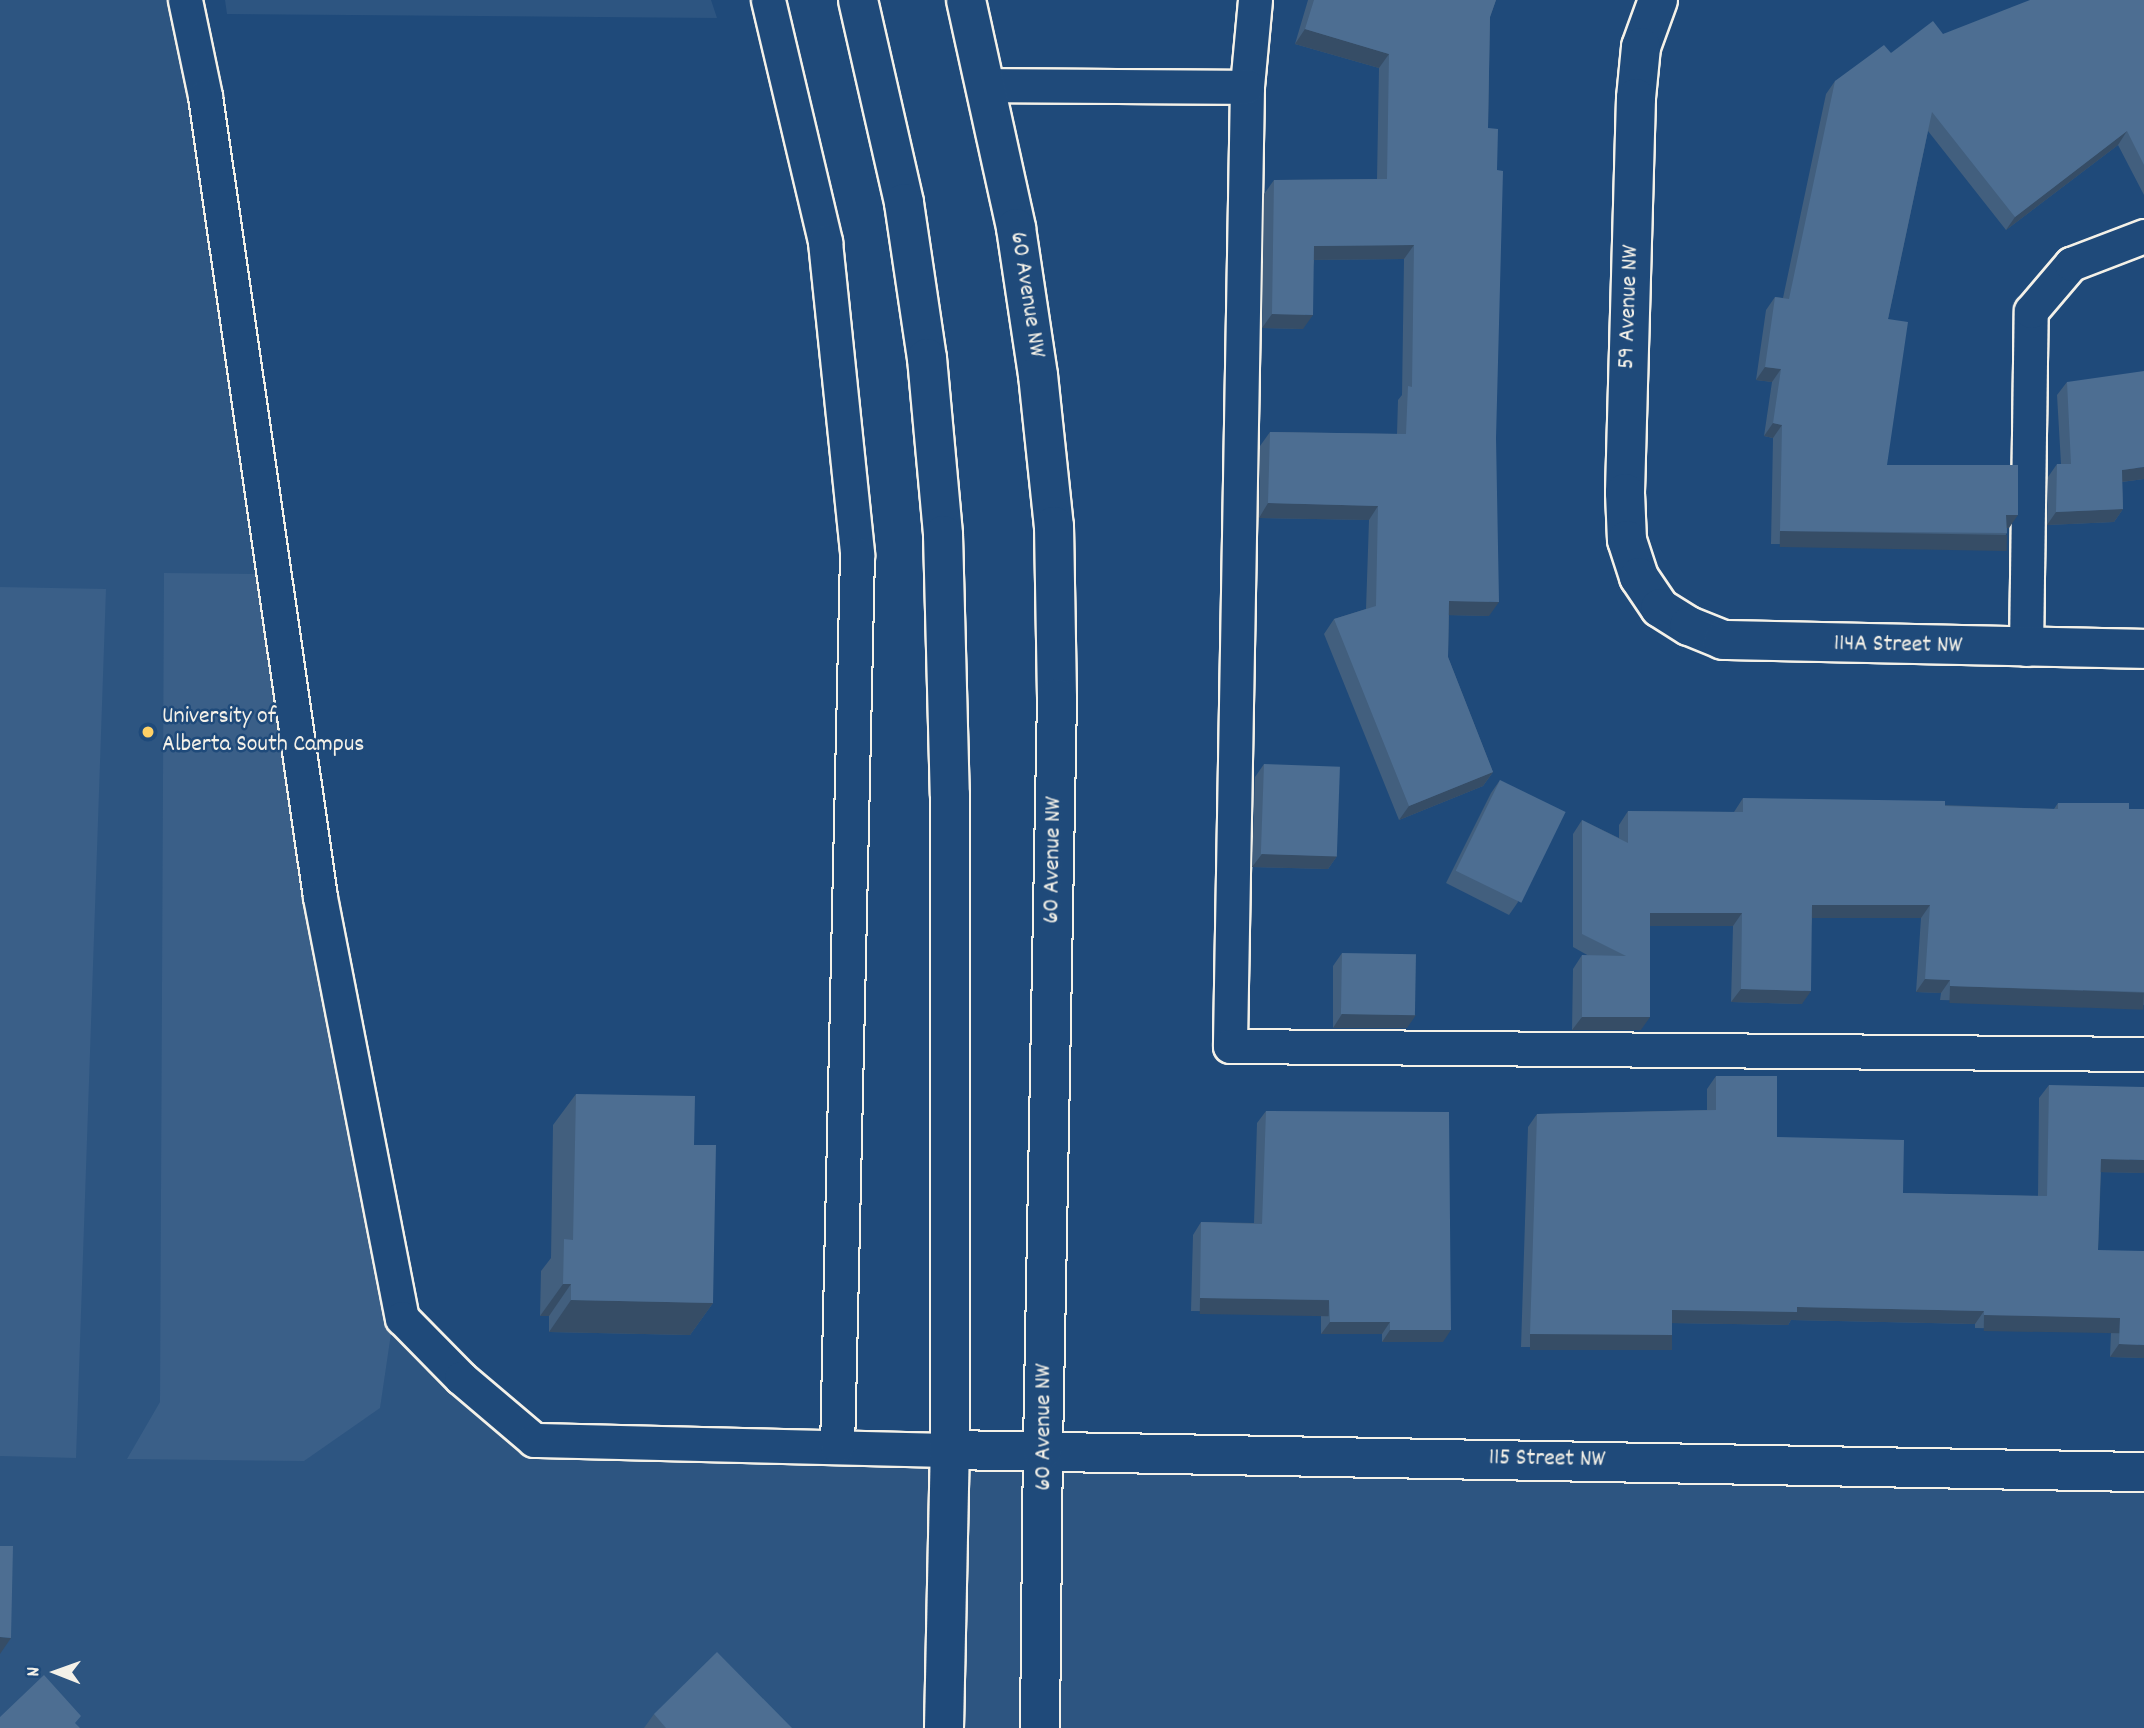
<!DOCTYPE html>
<style>
body{margin:0}
#map{position:relative;width:2144px;height:1728px;overflow:hidden;background:#1f4a7a;font-family:Dekko,sans-serif}
div>[style]{position:absolute}
[style*='--x']{left:calc(var(--x)*1px);top:calc(var(--y)*1px);width:calc(var(--w)*1px);rotate:calc(var(--a)*1deg)}
.built>*{inset:0;background:#2d5581}
.green>*{inset:0;background:#3a5f88}
.roads{filter:drop-shadow(2px 0 #f4f1e8) drop-shadow(-2px 0 #f4f1e8) drop-shadow(0 2px #f4f1e8) drop-shadow(0 -2px #f4f1e8)}
.service>*{height:33px;margin:-16.5px;padding:0 16.5px;transform-origin:16.5px;border-radius:16.5px;background:#1f4a7a}
.minor>*{height:38px;margin:-19px;padding:0 19px;transform-origin:19px;border-radius:19px;background:#1f4a7a}
.tertiary>*{height:38px;margin:-19px;padding:0 19px;transform-origin:19px;border-radius:19px;background:#1f4a7a}
.wall>*{inset:0;background:#425f7e}
.shaded-wall>*{inset:0;background:#364d66;transform-origin:0 0}
.building>*{inset:0;background:#4d6e92;transform-origin:0 0}
.dots>*{width:19px;height:19px;translate:-50% -50%;box-sizing:border-box;border:4px solid #1f4a7a;border-radius:50%}
span{translate:-50% -50%;white-space:nowrap;text-align:center;line-height:1.15;-webkit-text-stroke:5px #1f4a7a;paint-order:stroke}
.street-label{font-size:24px;color:#f4f1e8}
.poi-label{font-size:24px;color:#f4f1e8}
.left{translate:0 -50%;text-align:left}
.north{position:absolute;left:21px;top:1637px;width:70px;height:70px;-webkit-text-stroke:5px #1f4a7a;paint-order:stroke;rotate:271deg;font-size:19px;font-weight:700;line-height:28px;text-align:center;color:#f4f1e8}
.north::after{content:'';display:block;margin:auto;width:24px;height:32px;background:#f4f1e8;clip-path:polygon(50% 0,100% 100%,50% 72%,0 100%)}
</style>
<div id="map">
<div class="built">
<div style="clip-path:polygon(0 0,185px 0,402px 1318px,533px 1440px,2144px 1472px,2144px 1728px,0 1728px)"></div>
<div style="clip-path:polygon(225px 0,711px 0,717px 18px,227px 14px)"></div>
</div>
<div class="green">
<div style="clip-path:polygon(164px 573px,262px 574px,393px 1320px,380px 1408px,304px 1461px,127px 1459px,160px 1402px)"></div>
<div style="clip-path:polygon(0 587px,106px 589px,76px 1458px,0 1456px)"></div>
</div>
<div class="roads">
<div class="service">
<div style="--x:185;--y:0;--w:98;--a:78.2"></div>
<div style="--x:205;--y:96;--w:809;--a:81.83"></div>
<div style="--x:320;--y:897;--w:429;--a:79"></div>
<div style="--x:402;--y:1318;--w:84;--a:45.5"></div>
<div style="--x:461;--y:1378;--w:96;--a:40.3"></div>
<div style="--x:534;--y:1440;--w:416;--a:1.4"></div>
<div style="--x:768;--y:0;--w:249;--a:76.7"></div>
<div style="--x:825;--y:242;--w:314;--a:84.1"></div>
<div style="--x:857;--y:554;--w:892;--a:91.28"></div>
<div style="--x:1255;--y:0;--w:87;--a:95.3"></div>
<div style="--x:1247;--y:87;--w:959;--a:91.02"></div>
<div style="--x:1230;--y:1046;--w:914;--a:0.5"></div>
<div style="--x:987;--y:85;--w:260;--a:0.4"></div>
<div style="--x:2026;--y:649;--w:338;--a:-89.2"></div>
<div style="--x:2031;--y:311;--w:62;--a:-49.6"></div>
<div style="--x:2071;--y:264;--w:78;--a:-21"></div>
</div>
<div class="minor">
<div style="--x:1658;--y:0;--w:50;--a:109.9"></div>
<div style="--x:1641;--y:47;--w:51;--a:95.6"></div>
<div style="--x:1636;--y:98;--w:395;--a:91.6"></div>
<div style="--x:1625;--y:493;--w:47;--a:87.6"></div>
<div style="--x:1627;--y:540;--w:39;--a:72"></div>
<div style="--x:1639;--y:577;--w:37;--a:56"></div>
<div style="--x:1660;--y:608;--w:34;--a:32"></div>
<div style="--x:1689;--y:626;--w:37;--a:22"></div>
<div style="--x:1723;--y:640;--w:421;--a:1.2"></div>
<div style="--x:944;--y:1728;--w:278;--a:-88.8"></div>
<div style="--x:950;--y:1450;--w:1194;--a:1.06"></div>
<div style="--x:1040;--y:1728;--w:278;--a:-89.4"></div>
</div>
<div class="tertiary">
<div style="--x:858;--y:0;--w:208;--a:77.2"></div>
<div style="--x:904;--y:203;--w:157;--a:81.6"></div>
<div style="--x:927;--y:358;--w:178;--a:84.8"></div>
<div style="--x:943;--y:535;--w:260;--a:88.5"></div>
<div style="--x:950;--y:795;--w:655;--a:90"></div>
<div style="--x:966;--y:0;--w:233;--a:77.6"></div>
<div style="--x:1016;--y:228;--w:149;--a:81.5"></div>
<div style="--x:1038;--y:375;--w:152;--a:84"></div>
<div style="--x:1054;--y:526;--w:172;--a:89"></div>
<div style="--x:1057;--y:698;--w:752;--a:91.07"></div>
</div>
</div>
<div class="wall">
<div style="clip-path:polygon(1308px 0,1496px 0,1490px 17px,1488px 128px,1489px 616px,1449px 615px,1448px 657px,1493px 772px,1483px 786px,1399px 820px,1324px 634px,1334px 619px,1366px 609px,1369px 520px,1259px 518px,1260px 446px,1270px 432px,1397px 434px,1398px 400px,1402px 395px,1404px 259px,1314px 260px,1303px 329px,1262px 328px,1264px 194px,1274px 180px,1377px 179px,1379px 68px,1295px 44px)"></div>
<div style="clip-path:polygon(2144px 0,2144px 195px,2118px 145px,2006px 230px,1928px 131px,1888px 319px,1887px 465px,2009px 528px,2007px 528px,2007px 533px,1998px 546px,1771px 544px,1773px 438px,1764px 436px,1772px 382px,1756px 380px,1766px 310px,1775px 297px,1783px 298px,1826px 94px,1835px 81px,1891px 53px,1943px 34px)"></div>
<div style="clip-path:polygon(2067px 382px,2144px 479px,2122px 482px,2123px 509px,2114px 522px,2047px 525px,2048px 477px,2057px 464px,2061px 464px,2057px 395px)"></div>
<div style="clip-path:polygon(1264px 764px,1337px 856px,1328px 869px,1252px 867px,1255px 777px)"></div>
<div style="clip-path:polygon(1500px 780px,1518px 902px,1509px 915px,1446px 883px,1491px 793px)"></div>
<div style="clip-path:polygon(1743px 798px,2054px 809px,2058px 803px,2129px 809px,2144px 809px,2144px 1005px,1940px 1000px,1941px 993px,1916px 992px,1921px 918px,1812px 918px,1802px 1004px,1731px 1002px,1733px 926px,1650px 926px,1641px 1030px,1572px 1030px,1573px 969px,1582px 955px,1589px 956px,1573px 947px,1573px 834px,1582px 820px,1619px 838px,1619px 825px,1628px 811px,1734px 812px)"></div>
<div style="clip-path:polygon(1342px 953px,1407px 1028px,1333px 1028px,1333px 966px)"></div>
<div style="clip-path:polygon(1716px 1076px,1777px 1137px,1903px 1193px,2038px 1196px,2039px 1098px,2049px 1085px,2144px 1173px,2101px 1172px,2098px 1250px,2144px 1358px,2110px 1357px,2111px 1331px,1975px 1328px,1975px 1324px,1791px 1320px,1788px 1325px,1672px 1323px,1672px 1335px,1663px 1348px,1521px 1347px,1528px 1127px,1537px 1114px,1707px 1110px,1707px 1089px)"></div>
<div style="clip-path:polygon(576px 1094px,694px 1145px,713px 1303px,690px 1335px,549px 1332px,549px 1316px,540px 1316px,541px 1271px,551px 1258px,553px 1125px)"></div>
<div style="clip-path:polygon(1266px 1111px,1443px 1342px,1382px 1342px,1382px 1334px,1321px 1334px,1321px 1313px,1191px 1311px,1193px 1235px,1201px 1222px,1254px 1223px,1257px 1123px)"></div>
<div style="clip-path:polygon(654px 1714px,792px 1728px,644px 1728px)"></div>
</div>
<div class="shaded-wall">
<div style="clip-path:polygon(1305px 29px,1389px 54px,1379px 68px,1295px 44px)"></div>
<div style="clip-path:polygon(2127px 131px,2118px 145px,2006px 230px,2015px 217px)"></div>
<div style="clip-path:polygon(1414px 245px,1404px 259px,1305px 260px,1314px 246px)"></div>
<div style="clip-path:polygon(1272px 314px,1313px 315px,1303px 329px,1262px 328px)"></div>
<div style="clip-path:polygon(1765px 367px,1781px 369px,1772px 382px,1756px 380px)"></div>
<div style="clip-path:polygon(1773px 423px,1782px 425px,1773px 438px,1764px 436px)"></div>
<div style="clip-path:polygon(2144px 467px,2144px 479px,2113px 483px,2122px 470px)"></div>
<div style="clip-path:polygon(1268px 503px,1378px 506px,1369px 520px,1259px 518px)"></div>
<div style="clip-path:polygon(2123px 509px,2114px 522px,2047px 525px,2056px 512px)"></div>
<div style="clip-path:polygon(2006px 515px,2018px 515px,2009px 528px,1997px 528px)"></div>
<div style="left:1780px;top:531px;width:227px;height:16px;rotate:1deg"></div>
<div style="clip-path:polygon(1449px 601px,1499px 602px,1489px 616px,1439px 615px)"></div>
<div style="clip-path:polygon(1493px 772px,1483px 786px,1399px 820px,1409px 806px)"></div>
<div style="clip-path:polygon(1262px 854px,1337px 856px,1328px 869px,1252px 867px)"></div>
<div style="clip-path:polygon(1812px 905px,1930px 905px,1921px 918px,1803px 918px)"></div>
<div style="clip-path:polygon(1650px 913px,1742px 913px,1733px 926px,1641px 926px)"></div>
<div style="clip-path:polygon(1925px 979px,1950px 980px,1941px 993px,1916px 992px)"></div>
<div style="left:1950px;top:986px;width:194px;height:17px;rotate:2deg"></div>
<div style="clip-path:polygon(1741px 989px,1811px 991px,1802px 1004px,1731px 1002px)"></div>
<div style="clip-path:polygon(1342px 1014px,1416px 1015px,1407px 1028px,1333px 1028px)"></div>
<div style="clip-path:polygon(1582px 1017px,1650px 1017px,1641px 1030px,1572px 1030px)"></div>
<div style="clip-path:polygon(2101px 1159px,2144px 1160px,2144px 1173px,2092px 1172px)"></div>
<div style="clip-path:polygon(563px 1284px,571px 1284px,549px 1316px,540px 1316px)"></div>
<div style="left:1200px;top:1298px;width:129px;height:16px;rotate:1deg"></div>
<div style="clip-path:polygon(571px 1300px,713px 1303px,690px 1335px,549px 1332px)"></div>
<div style="clip-path:polygon(1797px 1307px,1984px 1311px,1975px 1324px,1791px 1320px,1788px 1325px,1663px 1323px,1672px 1310px)"></div>
<div style="left:1984px;top:1315px;width:136px;height:16px;rotate:1deg"></div>
<div style="clip-path:polygon(1330px 1322px,1390px 1322px,1382px 1334px,1321px 1334px)"></div>
<div style="clip-path:polygon(1390px 1330px,1451px 1330px,1443px 1342px,1382px 1342px)"></div>
<div style="left:1530px;top:1334px;width:142px;height:16px"></div>
<div style="clip-path:polygon(2119px 1344px,2144px 1345px,2144px 1358px,2110px 1357px)"></div>
<div style="clip-path:polygon(0 1637px,11px 1638px,0 1654px)"></div>
</div>
<div class="building">
<div style="clip-path:polygon(1314px 0,1496px 0,1490px 17px,1488px 128px,1498px 129px,1497px 170px,1503px 171px,1496px 438px,1499px 602px,1449px 601px,1448px 657px,1493px 772px,1409px 806px,1334px 619px,1376px 606px,1378px 506px,1268px 503px,1270px 432px,1406px 434px,1408px 386px,1412px 387px,1414px 245px,1314px 246px,1313px 315px,1272px 314px,1274px 180px,1387px 179px,1389px 54px,1305px 29px)"></div>
<div style="clip-path:polygon(2030px 0,2144px 0,2144px 165px,2127px 131px,2015px 217px,1932px 112px,1888px 319px,1908px 322px,1887px 465px,2018px 465px,2018px 515px,2006px 515px,2007px 533px,1780px 531px,1782px 425px,1773px 423px,1781px 369px,1765px 367px,1775px 297px,1789px 299px,1835px 81px,1884px 45px,1891px 53px,1933px 21px,1943px 34px)"></div>
<div style="clip-path:polygon(2144px 371px,2144px 467px,2122px 470px,2123px 509px,2056px 512px,2057px 464px,2071px 464px,2067px 382px)"></div>
<div style="left:1264px;top:764px;width:76px;height:90px;rotate:2deg"></div>
<div style="left:1500px;top:780px;width:73px;height:101px;rotate:26deg"></div>
<div style="clip-path:polygon(1743px 798px,1945px 801px,1945px 806px,2058px 809px,2058px 803px,2129px 803px,2129px 809px,2144px 809px,2144px 992px,1950px 986px,1950px 980px,1925px 979px,1930px 905px,1812px 905px,1811px 991px,1741px 989px,1742px 913px,1650px 913px,1650px 1017px,1582px 1017px,1582px 955px,1626px 956px,1582px 934px,1582px 820px,1628px 843px,1628px 811px,1743px 812px)"></div>
<div style="left:1342px;top:953px;width:74px;height:61px;rotate:1deg"></div>
<div style="clip-path:polygon(1716px 1076px,1777px 1076px,1777px 1137px,1904px 1140px,1903px 1193px,2047px 1196px,2049px 1085px,2144px 1087px,2144px 1160px,2101px 1159px,2098px 1250px,2144px 1251px,2144px 1345px,2119px 1344px,2120px 1318px,1984px 1315px,1984px 1311px,1797px 1307px,1797px 1312px,1672px 1310px,1672px 1335px,1530px 1334px,1537px 1114px,1716px 1110px)"></div>
<div style="clip-path:polygon(576px 1094px,695px 1096px,694px 1145px,716px 1145px,713px 1303px,571px 1300px,571px 1284px,563px 1284px,564px 1239px,573px 1240px)"></div>
<div style="clip-path:polygon(1266px 1111px,1449px 1112px,1451px 1330px,1390px 1330px,1390px 1322px,1330px 1322px,1329px 1300px,1200px 1298px,1201px 1222px,1262px 1224px)"></div>
<div style="clip-path:polygon(0 1546px,13px 1546px,11px 1638px,0 1637px)"></div>
<div style="clip-path:polygon(717px 1652px,792px 1728px,666px 1728px,654px 1714px)"></div>
<div style="clip-path:polygon(44px 1675px,81px 1716px,75px 1723px,80px 1728px,0 1728px,0 1717px)"></div>
</div>
<div class="dots">
<div style="left:148px;top:732px;background:#ffd166"></div>
</div>
<div class="street-label">
<span style="left:1026px;top:295px;rotate:81deg">60 Avenue NW</span>
<span style="left:1630px;top:307px;rotate:-88deg">59 Avenue NW</span>
<span style="left:1898px;top:646px;rotate:1deg">114A Street NW</span>
<span style="left:1054px;top:860px;rotate:-89deg">60 Avenue NW</span>
<span style="left:1045px;top:1427px;rotate:-90deg">60 Avenue NW</span>
<span style="left:1547px;top:1460px;rotate:1deg">115 Street NW</span>
</div>
<div class="poi-label">
<span class="left" style="left:162px;top:732px">University of<br>Alberta South Campus</span>
</div>
<div class="north">N</div>
</div>
